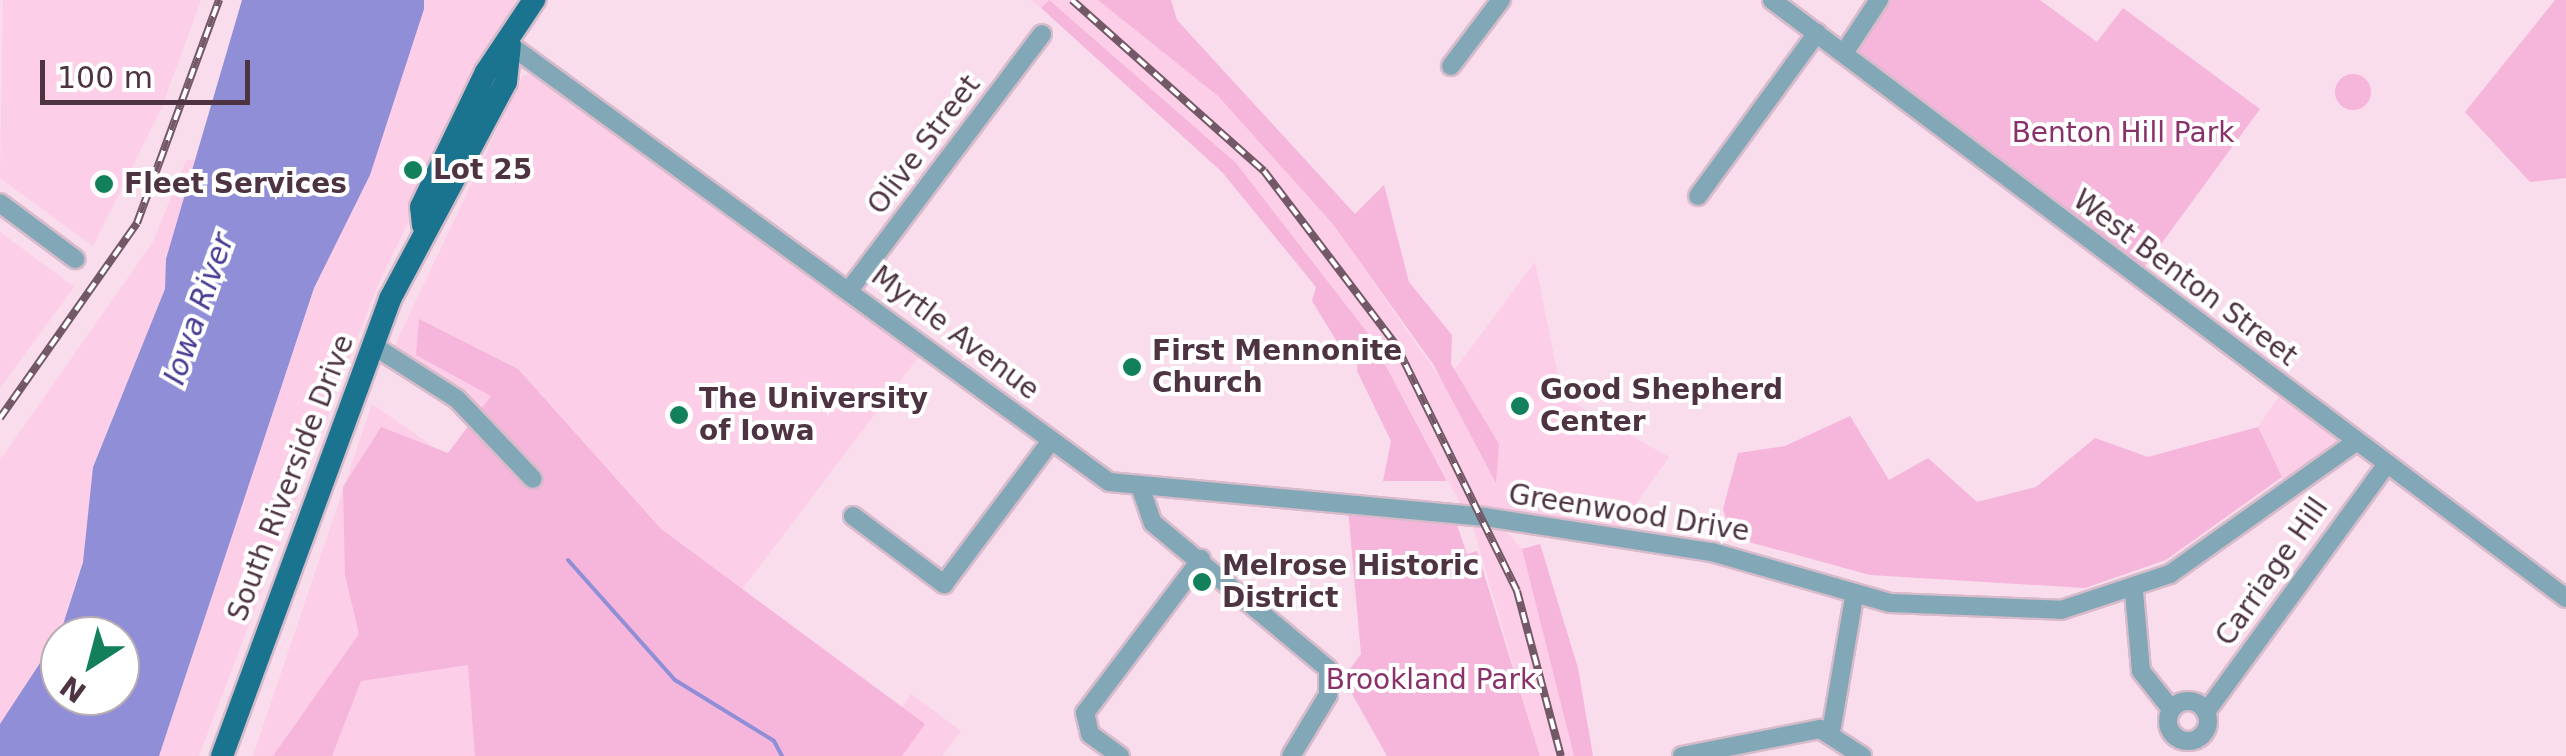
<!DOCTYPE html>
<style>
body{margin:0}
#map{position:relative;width:2566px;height:756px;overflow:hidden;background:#f9ddec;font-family:"DejaVu Sans",sans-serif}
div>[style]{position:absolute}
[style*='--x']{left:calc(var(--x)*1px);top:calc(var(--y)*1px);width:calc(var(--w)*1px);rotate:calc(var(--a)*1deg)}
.built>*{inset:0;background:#fccee7}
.green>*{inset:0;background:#f6b5da}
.round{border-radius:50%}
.water>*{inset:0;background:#908ed7}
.stream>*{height:4px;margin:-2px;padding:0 2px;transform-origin:2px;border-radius:2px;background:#908ed7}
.roads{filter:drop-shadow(2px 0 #d7bbca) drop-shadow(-2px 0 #d7bbca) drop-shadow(0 2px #d7bbca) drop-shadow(0 -2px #d7bbca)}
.minor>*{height:18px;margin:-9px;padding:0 9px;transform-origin:9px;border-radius:9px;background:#82a8b8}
.minor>.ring{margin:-9px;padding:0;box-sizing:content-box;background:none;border:18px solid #82a8b8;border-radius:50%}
.major>*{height:22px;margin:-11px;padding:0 11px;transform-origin:11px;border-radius:11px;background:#1a738f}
.rail>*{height:8px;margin-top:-4px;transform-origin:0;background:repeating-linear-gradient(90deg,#fff 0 11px,#735867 0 22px);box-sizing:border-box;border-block:2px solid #735867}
.dots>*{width:28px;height:28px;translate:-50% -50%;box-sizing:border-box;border:5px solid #fff;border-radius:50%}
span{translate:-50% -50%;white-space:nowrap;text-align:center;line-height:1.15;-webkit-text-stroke:8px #fff;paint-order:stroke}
.park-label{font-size:28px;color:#893169}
.street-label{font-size:28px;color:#4e3343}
.poi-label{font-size:28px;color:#4e3343;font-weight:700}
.left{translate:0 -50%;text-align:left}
.water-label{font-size:30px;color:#483d93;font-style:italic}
.north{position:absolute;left:40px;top:616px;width:100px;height:100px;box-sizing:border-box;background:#fff;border:2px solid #b8adb4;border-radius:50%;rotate:216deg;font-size:28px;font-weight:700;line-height:40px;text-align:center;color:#4e3343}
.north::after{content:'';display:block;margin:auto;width:35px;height:45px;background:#13805c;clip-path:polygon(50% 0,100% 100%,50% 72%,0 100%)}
.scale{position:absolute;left:40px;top:60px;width:210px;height:45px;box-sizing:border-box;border:5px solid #4e3343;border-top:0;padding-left:12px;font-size:30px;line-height:35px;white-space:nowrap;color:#4e3343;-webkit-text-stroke:8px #fff;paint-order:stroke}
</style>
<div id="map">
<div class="built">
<div style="clip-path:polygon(3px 0,201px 0,161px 109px,93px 246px,0 178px)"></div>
<div style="clip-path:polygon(424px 0,516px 0,377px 287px,199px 756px,159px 756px,314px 288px)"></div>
<div style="clip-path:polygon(1030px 0,1098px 0,1218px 96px,1332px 223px,1444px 384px,1535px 262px,1562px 396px,1669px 457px,1612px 537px,1499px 523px,1522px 549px,1574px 756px,1540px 756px,1473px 527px,1370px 336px,1236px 163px,1048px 0,1041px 8px)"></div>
<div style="clip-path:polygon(523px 75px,540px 75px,922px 352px,734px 600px,895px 718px,911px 694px,961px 731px,942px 756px,253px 756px,372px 404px,448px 457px,540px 479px,474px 403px,394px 347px)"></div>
<div style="clip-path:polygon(186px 160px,195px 160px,165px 289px,93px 466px,92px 529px,61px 631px,0 724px,0 460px,153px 242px)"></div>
<div style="clip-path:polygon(0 232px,74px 287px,0 388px)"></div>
<div style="clip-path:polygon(2279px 397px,2348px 448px,2291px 491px,2266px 457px,2258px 427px)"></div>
</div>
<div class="green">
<div style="clip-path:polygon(1049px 0,1236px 163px,1370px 336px,1447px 481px,1383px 481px,1391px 441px,1357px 371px,1358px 349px,1341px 348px,1312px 301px,1316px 287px,1222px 172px,1041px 8px)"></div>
<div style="clip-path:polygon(1098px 0,1171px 0,1177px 20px,1355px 214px,1384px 185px,1409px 282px,1452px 335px,1451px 364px,1499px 444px,1496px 483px,1433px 364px,1332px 223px,1218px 96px)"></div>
<div style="clip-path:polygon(1879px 0,2040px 0,2097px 42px,2123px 8px,2260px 109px,2142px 270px,1848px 46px)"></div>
<div style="clip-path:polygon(2555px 0,2566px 0,2566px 178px,2530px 182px,2465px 112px)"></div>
<div class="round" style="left:2335px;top:74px;width:36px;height:36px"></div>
<div style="clip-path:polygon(419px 319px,518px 369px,661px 529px,925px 724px,902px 756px,475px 756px,468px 665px,361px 681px,332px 756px,273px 756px,359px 634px,345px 575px,343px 487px,381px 427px,448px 453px,491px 396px,416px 355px)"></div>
<div style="clip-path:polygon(1850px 416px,1889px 480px,1928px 458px,1977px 502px,2036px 487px,2095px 438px,2148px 457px,2258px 427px,2282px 477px,2166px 560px,2085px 588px,1870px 575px,1731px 537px,1723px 509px,1738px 453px,1785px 446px)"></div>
<div style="clip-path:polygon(1348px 509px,1457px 525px,1467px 554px,1477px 551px,1540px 756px,1387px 756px,1343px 678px,1361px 654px)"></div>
<div style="clip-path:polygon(1540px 544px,1578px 668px,1593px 756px,1574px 756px,1522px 549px)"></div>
</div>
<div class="water">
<div style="clip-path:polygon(evenodd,242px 0,424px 0,424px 9px,370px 175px,314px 288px,159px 756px,0 756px,0 724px,61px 631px,83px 562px,93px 467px,165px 289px,166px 259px,242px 0,120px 636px,120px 696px,60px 696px,60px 636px,120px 636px)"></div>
</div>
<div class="stream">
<div style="--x:568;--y:560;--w:161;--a:48.3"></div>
<div style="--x:675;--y:680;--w:116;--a:31.6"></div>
<div style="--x:774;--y:741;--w:17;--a:62"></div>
</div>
<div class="roads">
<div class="minor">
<div style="--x:1772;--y:0;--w:994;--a:36.99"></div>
<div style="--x:510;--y:45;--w:741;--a:36.11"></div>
<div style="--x:1109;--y:482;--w:378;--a:5.3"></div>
<div style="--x:1485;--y:517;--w:230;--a:8.8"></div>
<div style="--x:1712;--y:552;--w:185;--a:16"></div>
<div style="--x:1890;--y:603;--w:171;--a:2.3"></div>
<div style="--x:2061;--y:610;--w:115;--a:-18.3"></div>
<div style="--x:2170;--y:574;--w:228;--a:-35.4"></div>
<div style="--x:1844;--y:53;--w:64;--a:-56.6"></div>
<div style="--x:1451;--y:66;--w:83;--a:-52.9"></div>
<div style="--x:1698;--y:196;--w:202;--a:-53.9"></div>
<div style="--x:0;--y:203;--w:94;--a:36.7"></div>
<div style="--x:850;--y:289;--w:319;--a:-53"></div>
<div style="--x:374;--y:346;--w:98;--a:32.6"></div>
<div style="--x:457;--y:399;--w:110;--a:46.5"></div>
<div style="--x:1140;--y:486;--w:39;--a:71"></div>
<div style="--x:1153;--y:523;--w:228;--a:39.8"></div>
<div style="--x:1328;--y:669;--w:26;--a:90"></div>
<div style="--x:1328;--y:695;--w:71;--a:121.2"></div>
<div style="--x:853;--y:516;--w:114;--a:36.8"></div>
<div style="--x:944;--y:584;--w:179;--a:-53.2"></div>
<div style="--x:2134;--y:592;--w:79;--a:84.9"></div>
<div style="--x:2141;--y:671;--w:48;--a:51.7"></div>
<div class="ring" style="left:2168px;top:701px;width:22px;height:22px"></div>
<div style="--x:2206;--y:712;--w:306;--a:-53.9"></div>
<div style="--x:1831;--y:732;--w:137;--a:-80.3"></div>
<div style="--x:1120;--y:756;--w:37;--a:-144"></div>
<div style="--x:1090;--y:734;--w:22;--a:-103"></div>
<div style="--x:1085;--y:713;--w:193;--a:-53"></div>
<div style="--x:1682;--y:756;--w:141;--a:-11.1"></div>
<div style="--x:1820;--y:729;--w:50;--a:32.7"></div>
</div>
<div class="major">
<div style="--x:423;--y:225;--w:18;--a:-96"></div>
<div style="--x:421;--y:207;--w:150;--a:-64.3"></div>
<div style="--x:486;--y:72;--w:87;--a:-56.3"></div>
<div style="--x:222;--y:756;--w:487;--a:-69.8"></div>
<div style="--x:390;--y:299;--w:246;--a:-61.9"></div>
<div style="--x:506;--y:82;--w:37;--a:-84"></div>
</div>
</div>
<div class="rail">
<div style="--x:1072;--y:0;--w:257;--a:41.7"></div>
<div style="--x:1264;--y:171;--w:218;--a:52.8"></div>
<div style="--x:1396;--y:345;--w:274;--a:63.8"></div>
<div style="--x:1517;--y:591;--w:171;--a:75.1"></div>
<div style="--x:0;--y:418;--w:238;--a:-54.9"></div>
<div style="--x:137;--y:223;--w:238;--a:-69.8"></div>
</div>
<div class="dots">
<div style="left:413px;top:170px;background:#13805c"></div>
<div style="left:104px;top:184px;background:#13805c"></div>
<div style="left:1132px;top:367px;background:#13805c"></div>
<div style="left:1520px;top:406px;background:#13805c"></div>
<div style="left:679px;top:415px;background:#13805c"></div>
<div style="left:1202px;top:582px;background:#13805c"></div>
</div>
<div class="park-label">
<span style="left:2123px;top:133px">Benton Hill Park</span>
<span style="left:1431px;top:680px">Brookland Park</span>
</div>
<div class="street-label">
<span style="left:924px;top:145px;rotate:-53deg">Olive Street</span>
<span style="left:2185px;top:278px;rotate:37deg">West Benton Street</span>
<span style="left:955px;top:333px;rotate:37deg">Myrtle Avenue</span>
<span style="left:291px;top:478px;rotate:-69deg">South Riverside Drive</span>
<span style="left:1629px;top:513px;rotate:9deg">Greenwood Drive</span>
<span style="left:2272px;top:572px;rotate:-55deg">Carriage Hill</span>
</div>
<div class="poi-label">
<span class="left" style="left:433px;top:170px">Lot 25</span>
<span class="left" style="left:124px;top:184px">Fleet Services</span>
<span class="left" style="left:1152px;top:367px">First Mennonite<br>Church</span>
<span class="left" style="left:1540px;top:406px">Good Shepherd<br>Center</span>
<span class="left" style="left:699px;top:415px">The University<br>of Iowa</span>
<span class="left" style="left:1222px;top:582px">Melrose Historic<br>District</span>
</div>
<div class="water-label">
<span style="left:199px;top:309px;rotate:-71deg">Iowa River</span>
</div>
<div class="north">N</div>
<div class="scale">100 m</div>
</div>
